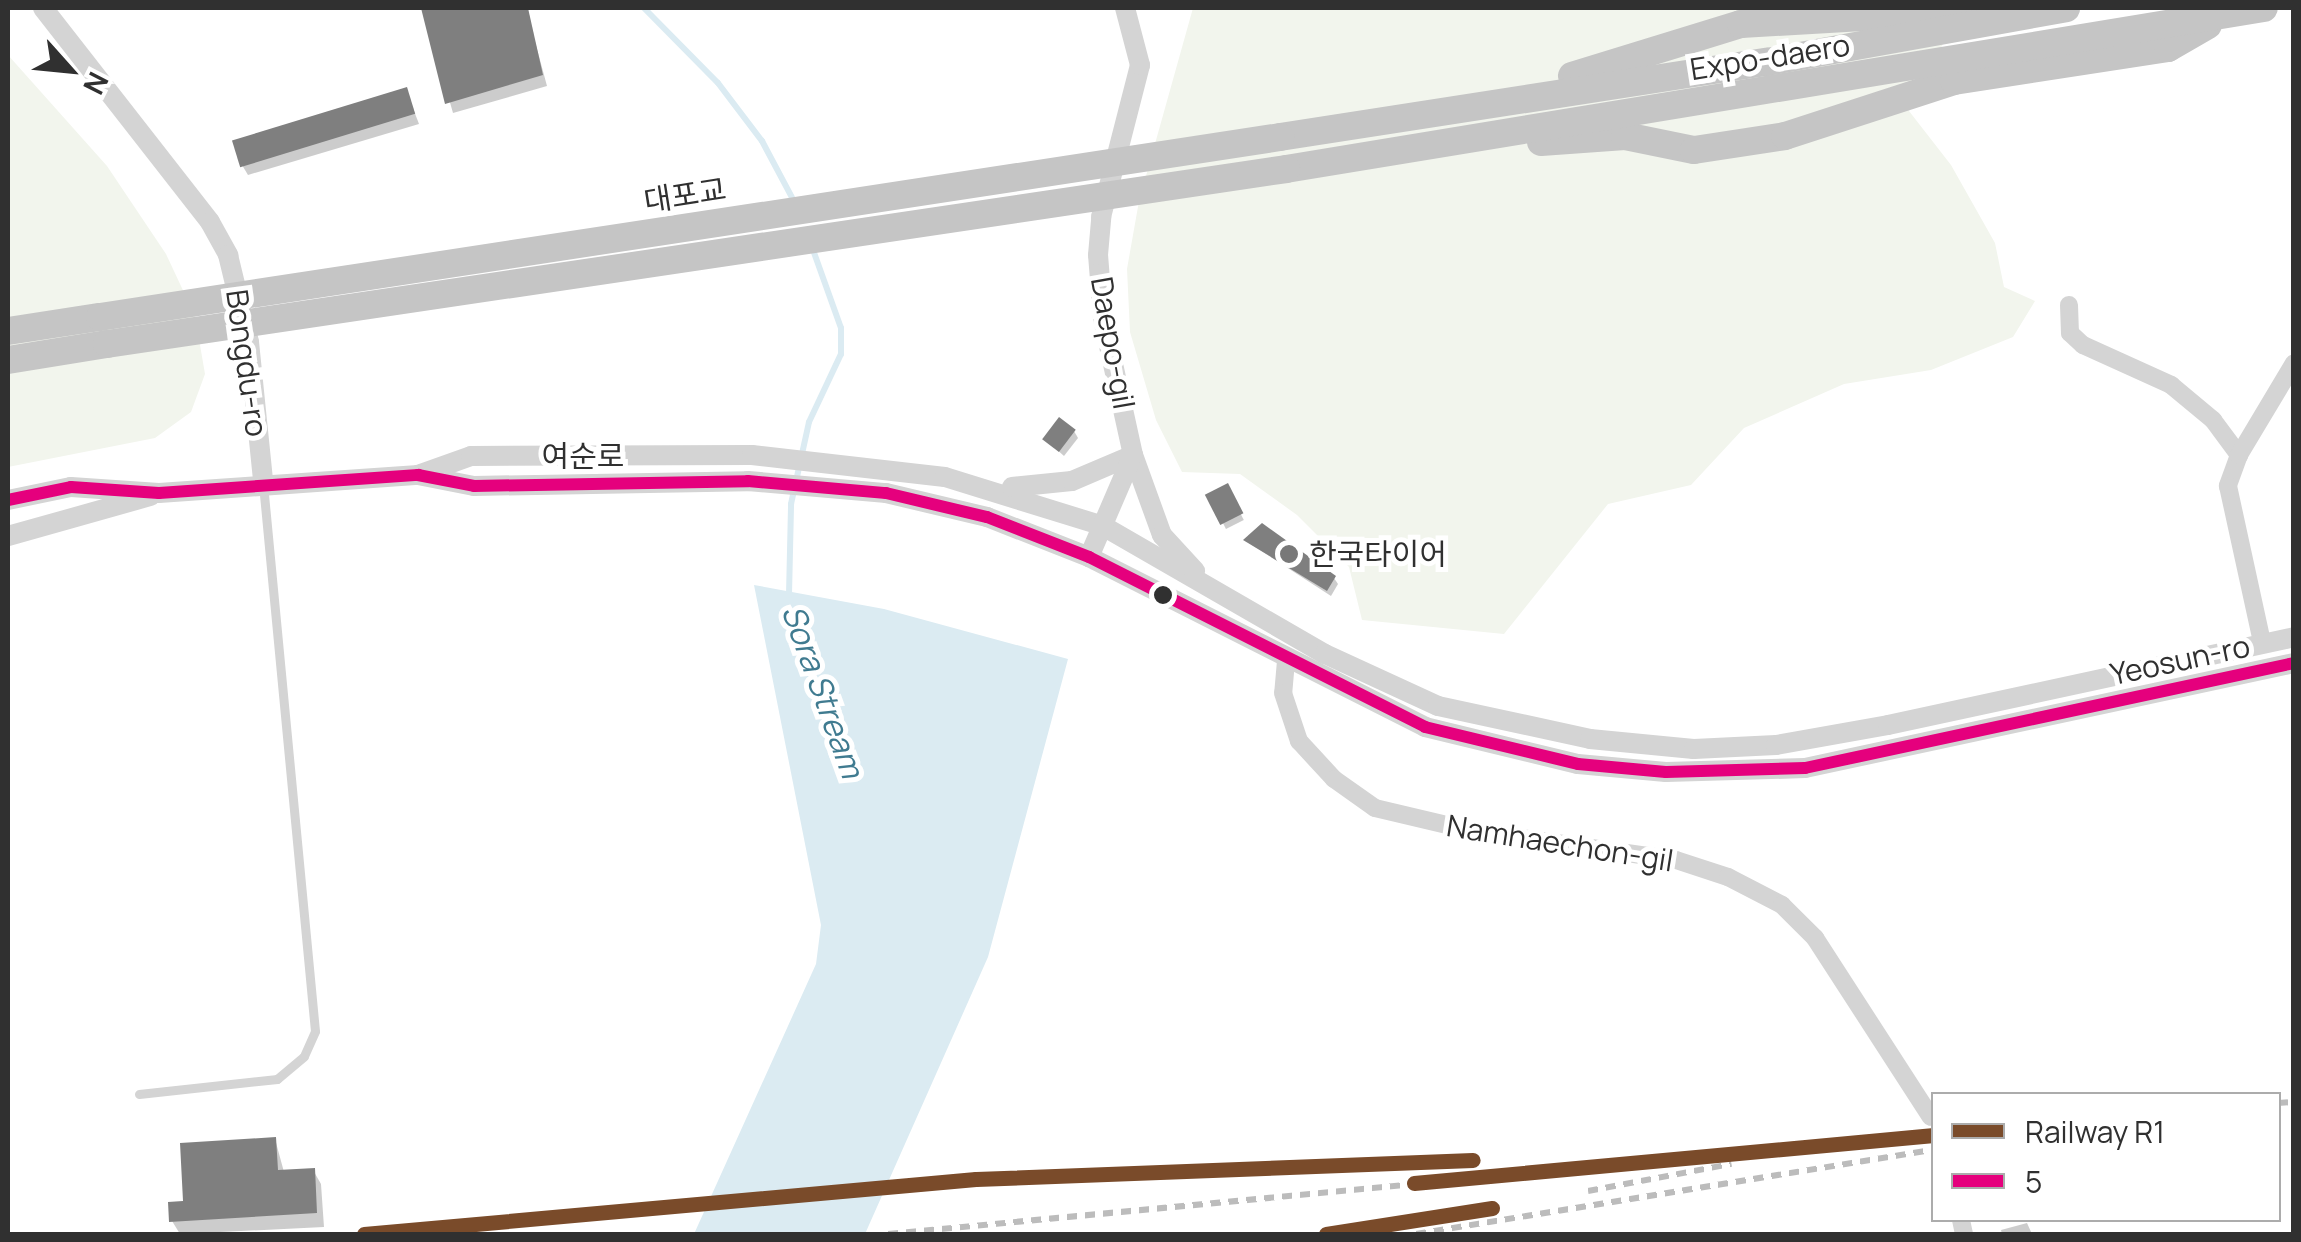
<!DOCTYPE html>
<meta charset="utf-8">
<style>
body{margin:0}
#map{position:relative;width:2301px;height:1242px;overflow:hidden;background:#fff;font-family:Manrope,"Noto Sans KR",sans-serif}
div>[style]{position:absolute}
[style*='--x']{left:calc(var(--x)*1px);top:calc(var(--y)*1px);width:calc(var(--w)*1px);rotate:calc(var(--a)*1deg)}
.green>*{inset:0;background:#f2f5ed}
.water>*{inset:0;background:#dbebf2}
.shadow>*{inset:0;background:#0003;transform-origin:0 0}
.stream>*{height:6px;margin:-3px;padding:0 3px;transform-origin:3px;border-radius:3px;background:#dbebf2}
.building>*{inset:0;background:#7f7f7f;transform-origin:0 0}
.service>*{height:9px;margin:-4.5px;padding:0 4.5px;transform-origin:4.5px;border-radius:4.5px;background:#d4d4d4}
.minor>*{height:18px;margin:-9px;padding:0 9px;transform-origin:9px;border-radius:9px;background:#d4d4d4}
.tertiary>*{height:20px;margin:-10px;padding:0 10px;transform-origin:10px;border-radius:10px;background:#d4d4d4}
.trunk>*{height:28px;margin:-14px;padding:0 14px;transform-origin:14px;border-radius:14px;background:#c5c5c5}
.rail>*{height:6px;margin-top:-3px;transform-origin:0;background:repeating-linear-gradient(90deg,#bcbcbc 0 10px,transparent 0 18px)}
.trunk-bridge>*{height:28px;margin:-14px;padding:0 14px;transform-origin:14px;border-radius:14px;background:#c5c5c5}
.bus-1>*{height:12px;margin:-6px;padding:0 6px;transform-origin:6px;border-radius:6px;background:#e5007d}
.rail-1>*{height:15px;margin:-7.5px;padding:0 7.5px;transform-origin:7.5px;border-radius:7.5px;background:#7a4b2a}
.dots>*{width:28px;height:28px;translate:-50% -50%;box-sizing:border-box;border:5px solid #fff;border-radius:50%}
span{translate:-50% -50%;white-space:nowrap;text-align:center;line-height:1.15;-webkit-text-stroke:10px #fff;paint-order:stroke}
.street-label{font-size:30px;color:#303030}
.poi-label{font-size:30px;color:#303030}
.left{translate:0 -50%;text-align:left}
.water-label{font-size:32px;color:#407b90;font-style:italic}
.frame{position:absolute;inset:0;border:10px solid #303030;pointer-events:none}
.legend{position:absolute;left:1931px;top:1092px;width:350px;height:130px;box-sizing:border-box;background:#fff;border:2px solid #acacac;margin:0;padding:12px 18px;list-style:none;font-size:30px;color:#303030}
.legend li{display:flex;align-items:center;gap:20px;height:50px}
.legend b{width:50px;border:2px solid #acacac}
.north{position:absolute;left:20px;top:20px;width:100px;height:100px;-webkit-text-stroke:8px #fff;paint-order:stroke;rotate:117deg;font-size:28px;font-weight:700;line-height:40px;text-align:center;color:#303030}
.north::after{content:'';display:block;margin:auto;width:35px;height:45px;background:#303030;clip-path:polygon(50% 0,100% 100%,50% 72%,0 100%)}
</style>
<div id="map">
<div class="green">
<div style="clip-path:polygon(1193px 8px,1961px 8px,1909px 111px,1951px 165px,1995px 243px,2004px 287px,2035px 301px,2013px 337px,1931px 370px,1844px 384px,1744px 428px,1691px 485px,1608px 504px,1504px 634px,1362px 620px,1349px 567px,1297px 515px,1240px 474px,1182px 472px,1156px 420px,1130px 332px,1127px 269px,1139px 201px)"></div>
<div style="clip-path:polygon(8px 55px,107px 166px,166px 254px,195px 316px,205px 374px,191px 412px,155px 438px,8px 467px)"></div>
</div>
<div class="water">
<div style="clip-path:polygon(754px 585px,884px 609px,1068px 659px,988px 957px,865px 1234px,694px 1234px,816px 964px,821px 925px)"></div>
</div>
<div class="shadow">
<div style="clip-path:polygon(423px 8px,492px 8px,494px 14px,526px 8px,547px 86px,453px 113px)"></div>
<div style="clip-path:polygon(406px 90px,419px 124px,248px 175px,242px 165px)"></div>
<div style="clip-path:polygon(1074px 431px,1078px 438px,1064px 456px,1045px 439px)"></div>
<div style="left:1227px;top:487px;width:37px;height:20px;rotate:63deg"></div>
<div style="clip-path:polygon(1246px 541px,1334px 578px,1338px 584px,1331px 596px)"></div>
<div style="clip-path:polygon(275px 1139px,284px 1172px,313px 1170px,321px 1184px,324px 1227px,180px 1234px,172px 1221px,186px 1204px)"></div>
<div style="clip-path:polygon(2027px 1223px,2032px 1234px,2002px 1234px,2001px 1230px)"></div>
</div>
<div class="stream">
<div style="--x:644;--y:8;--w:105;--a:45.4"></div>
<div style="--x:718;--y:83;--w:73;--a:52.8"></div>
<div style="--x:762;--y:141;--w:70;--a:62"></div>
<div style="--x:789;--y:595;--w:91;--a:-88.7"></div>
<div style="--x:791;--y:504;--w:84;--a:-77.6"></div>
<div style="--x:809;--y:422;--w:75;--a:-64.8"></div>
<div style="--x:841;--y:354;--w:26;--a:-90"></div>
<div style="--x:841;--y:328;--w:86;--a:-109.7"></div>
</div>
<div class="building">
<div style="clip-path:polygon(421px 8px,528px 8px,543px 75px,445px 104px)"></div>
<div style="left:407px;top:87px;width:28px;height:183px;rotate:73deg"></div>
<div style="left:1059px;top:417px;width:21px;height:28px;rotate:37deg"></div>
<div style="left:1228px;top:483px;width:34px;height:26px;rotate:63deg"></div>
<div style="clip-path:polygon(1262px 523px,1336px 576px,1327px 591px,1243px 540px)"></div>
<div style="clip-path:polygon(276px 1137px,278px 1170px,315px 1168px,317px 1213px,169px 1222px,168px 1202px,183px 1201px,180px 1143px)"></div>
</div>
<div class="service">
<div style="--x:139;--y:1094;--w:139;--a:-6.2"></div>
<div style="--x:277;--y:1079;--w:35;--a:-40"></div>
<div style="--x:304;--y:1056;--w:27;--a:-66"></div>
<div style="--x:315;--y:1031;--w:549;--a:-95.43"></div>
</div>
<div class="minor">
<div style="--x:2069;--y:305;--w:28;--a:88"></div>
<div style="--x:2070;--y:333;--w:18;--a:43"></div>
<div style="--x:2083;--y:345;--w:97;--a:24.4"></div>
<div style="--x:2171;--y:385;--w:55;--a:39.8"></div>
<div style="--x:2213;--y:420;--w:44;--a:53.4"></div>
<div style="--x:2239;--y:455;--w:33;--a:110"></div>
<div style="--x:2228;--y:486;--w:160;--a:77.7"></div>
<div style="--x:2239;--y:455;--w:107;--a:-59.1"></div>
<div style="--x:1286;--y:661;--w:32;--a:95"></div>
<div style="--x:1283;--y:693;--w:51;--a:71.6"></div>
<div style="--x:1299;--y:741;--w:52;--a:47.4"></div>
<div style="--x:1334;--y:779;--w:50;--a:35.3"></div>
<div style="--x:1375;--y:808;--w:100;--a:13.3"></div>
<div style="--x:1472;--y:831;--w:206;--a:8.1"></div>
<div style="--x:1676;--y:860;--w:55;--a:18.1"></div>
<div style="--x:1728;--y:877;--w:61;--a:27.4"></div>
<div style="--x:1782;--y:905;--w:47;--a:45"></div>
<div style="--x:1815;--y:938;--w:213;--a:57.1"></div>
<div style="--x:1961;--y:1220;--w:14;--a:78"></div>
</div>
<div class="tertiary">
<div style="--x:43;--y:8;--w:271;--a:52"></div>
<div style="--x:210;--y:222;--w:38;--a:61"></div>
<div style="--x:228;--y:255;--w:89;--a:76.4"></div>
<div style="--x:249;--y:342;--w:140;--a:84.2"></div>
<div style="--x:418;--y:475;--w:56;--a:-19.7"></div>
<div style="--x:471;--y:456;--w:281;--a:-0.2"></div>
<div style="--x:752;--y:455;--w:194;--a:6.5"></div>
<div style="--x:945;--y:477;--w:165;--a:17.2"></div>
<div style="--x:1103;--y:526;--w:256;--a:30"></div>
<div style="--x:1325;--y:654;--w:124;--a:24.7"></div>
<div style="--x:1438;--y:706;--w:156;--a:12.2"></div>
<div style="--x:1590;--y:739;--w:104;--a:5.5"></div>
<div style="--x:1694;--y:749;--w:82;--a:-2.8"></div>
<div style="--x:1776;--y:745;--w:114;--a:-10.1"></div>
<div style="--x:1888;--y:725;--w:415;--a:-12.2"></div>
<div style="--x:1012;--y:487;--w:60;--a:-5.7"></div>
<div style="--x:1072;--y:481;--w:66;--a:-23.1"></div>
<div style="--x:1133;--y:455;--w:85;--a:70.1"></div>
<div style="--x:1162;--y:535;--w:49;--a:47.5"></div>
<div style="--x:8;--y:500;--w:64;--a:-11.7"></div>
<div style="--x:71;--y:487;--w:88;--a:3.9"></div>
<div style="--x:159;--y:493;--w:260;--a:-4"></div>
<div style="--x:418;--y:475;--w:57;--a:11.1"></div>
<div style="--x:474;--y:486;--w:274;--a:-1"></div>
<div style="--x:748;--y:481;--w:139;--a:5"></div>
<div style="--x:886;--y:493;--w:104;--a:13.4"></div>
<div style="--x:987;--y:517;--w:110;--a:21.4"></div>
<div style="--x:1089;--y:557;--w:377;--a:26.8"></div>
<div style="--x:1425;--y:727;--w:157;--a:13.6"></div>
<div style="--x:1578;--y:764;--w:88;--a:5.2"></div>
<div style="--x:1666;--y:772;--w:139;--a:-1.6"></div>
<div style="--x:1805;--y:768;--w:500;--a:-12.12"></div>
<div style="--x:8;--y:536;--w:148;--a:-15.7"></div>
<div style="--x:1089;--y:557;--w:111;--a:-66.7"></div>
<div style="--x:1133;--y:455;--w:140;--a:-102.4"></div>
<div style="--x:1103;--y:318;--w:63;--a:-94.5"></div>
<div style="--x:1098;--y:255;--w:38;--a:-85"></div>
<div style="--x:1101;--y:217;--w:157;--a:-75.6"></div>
<div style="--x:1140;--y:65;--w:59;--a:-104.7"></div>
</div>
<div class="trunk">
<div style="--x:1572;--y:76;--w:177;--a:-17.1"></div>
<div style="--x:1741;--y:24;--w:225;--a:-3.3"></div>
<div style="--x:1280;--y:137;--w:493;--a:-8.8"></div>
<div style="--x:1767;--y:62;--w:304;--a:-10.2"></div>
<div style="--x:1541;--y:142;--w:84;--a:-4.1"></div>
<div style="--x:1625;--y:136;--w:70;--a:11.5"></div>
<div style="--x:1694;--y:150;--w:92;--a:-8.7"></div>
<div style="--x:1785;--y:136;--w:178;--a:-18"></div>
<div style="--x:1954;--y:81;--w:217;--a:-8.8"></div>
<div style="--x:2168;--y:48;--w:46;--a:-29.9"></div>
<div style="--x:1286;--y:169;--w:991;--a:-9.35"></div>
<div style="--x:8;--y:331;--w:93;--a:-8.7"></div>
<div style="--x:8;--y:360;--w:100;--a:-9.2"></div>
</div>
<div class="rail">
<div style="--x:2278;--y:1103;--w:16;--a:-4"></div>
<div style="--x:1588;--y:1191;--w:146;--a:-10.7"></div>
<div style="--x:364;--y:1234;--w:614;--a:-5.14"></div>
<div style="--x:976;--y:1179;--w:497;--a:-2.2"></div>
<div style="--x:888;--y:1234;--w:1051;--a:-5.41"></div>
<div style="--x:1326;--y:1234;--w:111;--a:-8.8"></div>
<div style="--x:1416;--y:1234;--w:516;--a:-9.26"></div>
</div>
<div class="trunk-bridge">
<div style="--x:100;--y:317;--w:1194;--a:-8.67"></div>
<div style="--x:107;--y:344;--w:1192;--a:-8.44"></div>
</div>
<div class="bus-1">
<div style="--x:8;--y:500;--w:64;--a:-11.7"></div>
<div style="--x:71;--y:487;--w:88;--a:3.9"></div>
<div style="--x:159;--y:493;--w:260;--a:-4"></div>
<div style="--x:418;--y:475;--w:57;--a:11.1"></div>
<div style="--x:474;--y:486;--w:274;--a:-1"></div>
<div style="--x:748;--y:481;--w:139;--a:5"></div>
<div style="--x:886;--y:493;--w:104;--a:13.4"></div>
<div style="--x:987;--y:517;--w:110;--a:21.4"></div>
<div style="--x:1089;--y:557;--w:377;--a:26.8"></div>
<div style="--x:1425;--y:727;--w:157;--a:13.6"></div>
<div style="--x:1578;--y:764;--w:88;--a:5.2"></div>
<div style="--x:1666;--y:772;--w:139;--a:-1.6"></div>
<div style="--x:1805;--y:768;--w:500;--a:-12.12"></div>
</div>
<div class="rail-1">
<div style="--x:1414;--y:1183;--w:522;--a:-5.27"></div>
<div style="--x:364;--y:1234;--w:614;--a:-5.14"></div>
<div style="--x:976;--y:1179;--w:497;--a:-2.2"></div>
<div style="--x:1326;--y:1234;--w:168;--a:-8.9"></div>
</div>
<div class="dots">
<div style="left:1289px;top:554px;background:#787878"></div>
<div style="left:1163px;top:595px;background:#303030"></div>
</div>
<div class="street-label">
<span style="left:1770px;top:57px;rotate:-9deg">Expo-daero</span>
<span style="left:685px;top:195px;rotate:-9deg">대포교</span>
<span style="left:1113px;top:343px;rotate:80deg">Daepo-gil</span>
<span style="left:247px;top:363px;rotate:82deg">Bongdu-ro</span>
<span style="left:583px;top:456px">여순로</span>
<span style="left:2180px;top:660px;rotate:-12deg">Yeosun-ro</span>
<span style="left:1560px;top:843px;rotate:9deg">Namhaechon-gil</span>
</div>
<div class="poi-label">
<span class="left" style="left:1309px;top:554px">한국타이어</span>
</div>
<div class="water-label">
<span style="left:823px;top:691px;rotate:70deg">Sora Stream</span>
</div>
<div class="frame"></div>
<ul class="legend">
<li><b style="height:12px;background:#7a4b2a"></b>Railway R1</li>
<li><b style="height:12px;background:#e5007d"></b>5</li>
</ul>
<div class="north">N</div>
</div>
